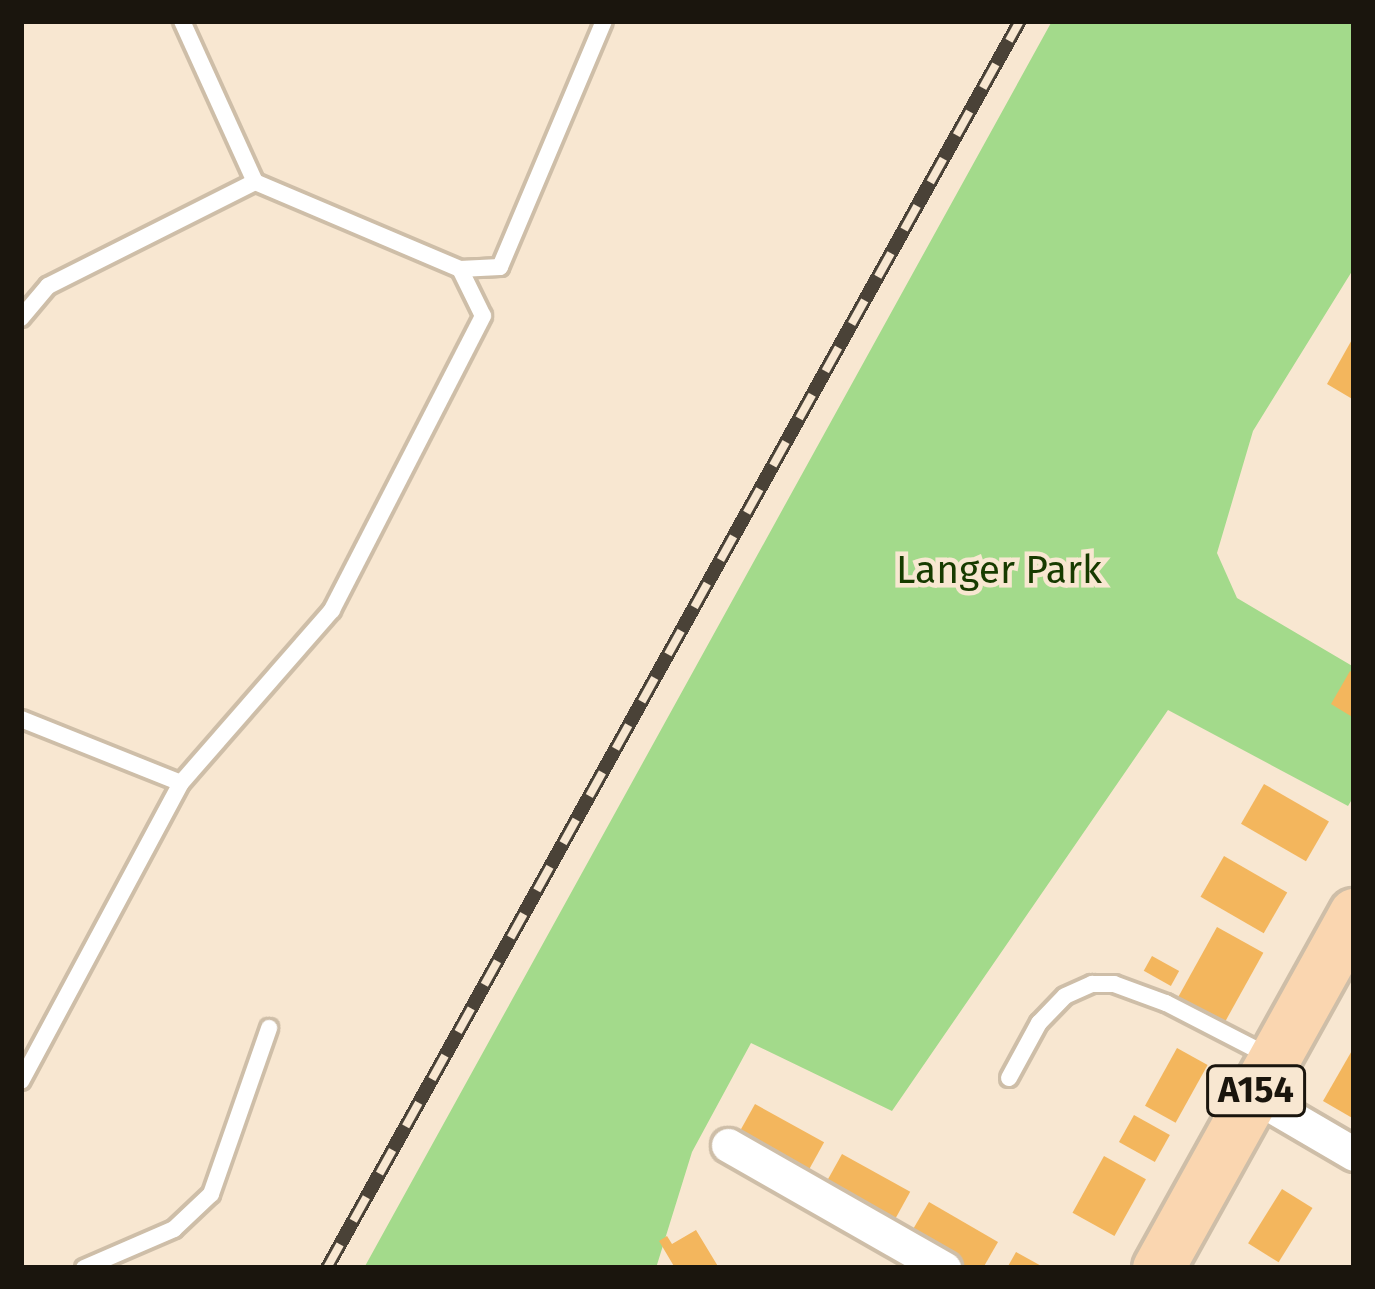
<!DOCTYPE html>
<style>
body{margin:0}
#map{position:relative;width:1375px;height:1289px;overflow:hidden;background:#f8e7d1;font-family:"Fira Sans",sans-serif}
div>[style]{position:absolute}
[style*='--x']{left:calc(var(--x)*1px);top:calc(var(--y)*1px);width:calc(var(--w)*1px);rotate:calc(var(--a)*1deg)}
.green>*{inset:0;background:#a3da8b}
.building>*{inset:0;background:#f3b65d;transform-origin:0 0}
.roads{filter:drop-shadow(3px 0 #cebea8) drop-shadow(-3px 0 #cebea8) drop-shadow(0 3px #cebea8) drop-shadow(0 -3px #cebea8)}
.lane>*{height:16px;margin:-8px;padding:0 8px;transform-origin:8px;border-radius:8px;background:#fff}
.street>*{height:33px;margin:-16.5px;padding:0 16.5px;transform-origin:16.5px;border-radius:16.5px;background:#fff}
.primary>*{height:51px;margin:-25.5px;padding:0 25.5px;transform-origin:25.5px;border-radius:25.5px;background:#fad6b0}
.rail>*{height:14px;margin-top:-7px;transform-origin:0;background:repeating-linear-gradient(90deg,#f8e7d1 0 27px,#4a4237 0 54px);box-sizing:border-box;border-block:3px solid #4a4237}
span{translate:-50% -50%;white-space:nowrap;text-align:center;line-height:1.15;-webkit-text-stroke:9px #f8e7d1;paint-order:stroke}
.shield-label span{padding:3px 9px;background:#f8e7d1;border:3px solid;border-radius:9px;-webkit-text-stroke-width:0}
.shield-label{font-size:36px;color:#1a150d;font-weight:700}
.park-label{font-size:39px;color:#173b00}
.frame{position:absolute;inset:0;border:24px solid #1a150d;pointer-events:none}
</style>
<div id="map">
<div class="green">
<div style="clip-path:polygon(1052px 21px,1354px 21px,1354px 268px,1253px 431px,1217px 553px,1237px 598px,1354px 667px,1354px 796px,1348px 806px,1168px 710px,892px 1111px,751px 1043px,692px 1152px,656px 1268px,364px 1268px)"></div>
</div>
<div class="building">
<div style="clip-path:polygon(1354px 336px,1354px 400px,1327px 384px)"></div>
<div style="clip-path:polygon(1350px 671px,1354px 674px,1354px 718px,1331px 704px)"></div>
<div style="left:1264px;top:784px;width:75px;height:46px;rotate:30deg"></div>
<div style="left:1224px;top:856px;width:73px;height:47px;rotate:30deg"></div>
<div style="left:1217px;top:927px;width:53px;height:82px;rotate:29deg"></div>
<div style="left:1152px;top:956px;width:31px;height:17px;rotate:29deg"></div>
<div style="clip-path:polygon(1354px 1047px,1354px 1119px,1323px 1101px)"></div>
<div style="left:1177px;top:1048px;width:35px;height:66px;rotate:29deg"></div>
<div style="left:755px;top:1104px;width:79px;height:39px;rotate:29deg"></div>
<div style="left:1134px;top:1115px;width:41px;height:31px;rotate:29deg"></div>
<div style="left:842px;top:1154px;width:78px;height:39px;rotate:29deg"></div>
<div style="left:1104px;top:1156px;width:48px;height:65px;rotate:29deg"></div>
<div style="left:1282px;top:1189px;width:36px;height:64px;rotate:32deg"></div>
<div style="clip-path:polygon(929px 1202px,998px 1242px,983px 1268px,965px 1268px,909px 1236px)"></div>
<div style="clip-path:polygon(696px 1230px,719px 1268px,675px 1268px,659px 1241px,667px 1236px,672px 1244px)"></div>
<div style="clip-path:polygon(1016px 1252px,1045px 1268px,1007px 1268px)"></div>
</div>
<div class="roads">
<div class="lane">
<div style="--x:182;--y:21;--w:177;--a:65.6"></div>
<div style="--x:460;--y:269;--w:40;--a:-2.9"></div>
<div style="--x:500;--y:267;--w:267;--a:-67.1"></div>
<div style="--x:21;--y:318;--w:42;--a:-49.8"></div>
<div style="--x:48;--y:286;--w:232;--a:-26.7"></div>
<div style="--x:255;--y:182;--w:223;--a:23"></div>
<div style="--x:460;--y:269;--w:52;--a:63.9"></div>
<div style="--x:483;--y:316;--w:331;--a:117.2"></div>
<div style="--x:332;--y:610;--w:230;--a:131.1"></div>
<div style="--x:181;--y:783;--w:338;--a:118.2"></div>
<div style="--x:21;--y:719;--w:172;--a:21.8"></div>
<div style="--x:1009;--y:1078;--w:63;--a:-61.4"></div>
<div style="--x:1039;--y:1023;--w:37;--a:-46"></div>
<div style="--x:1065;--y:996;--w:30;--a:-24"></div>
<div style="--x:1092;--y:984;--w:22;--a:0"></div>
<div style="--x:1114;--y:984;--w:55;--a:20.1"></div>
<div style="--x:1166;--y:1003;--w:116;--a:27.2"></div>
<div style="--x:84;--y:1268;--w:98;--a:-23.4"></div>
<div style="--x:174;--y:1229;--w:51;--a:-43.4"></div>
<div style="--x:211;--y:1194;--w:176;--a:-70.7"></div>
</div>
<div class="street">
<div style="--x:1253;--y:1095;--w:117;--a:30.3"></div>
<div style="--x:728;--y:1145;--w:249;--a:29.7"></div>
</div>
<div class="primary">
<div style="--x:1158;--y:1268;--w:405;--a:-61"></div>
</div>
</div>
<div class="rail">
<div style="--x:327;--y:1268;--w:1427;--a:-60.94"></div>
</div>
<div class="shield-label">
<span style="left:1256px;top:1091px">A154</span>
</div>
<div class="park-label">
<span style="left:999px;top:570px">Langer Park</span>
</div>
<div class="frame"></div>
</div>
